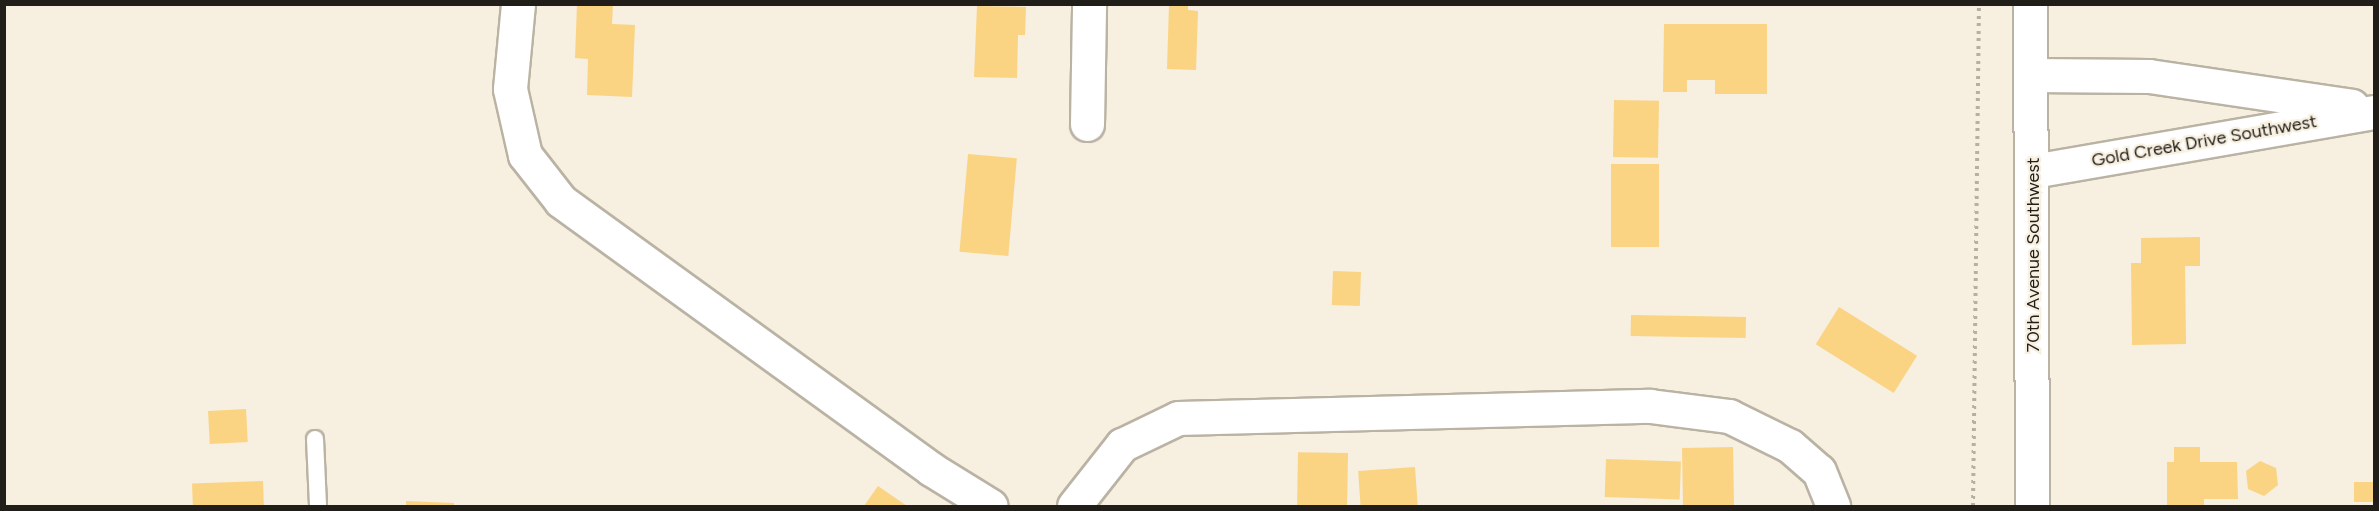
<!DOCTYPE html>
<style>
body{margin:0}
#map{position:relative;width:2379px;height:511px;overflow:hidden;background:#f7efdf;font-family:Figtree,sans-serif}
div>[style]{position:absolute}
[style*='--x']{left:calc(var(--x)*1px);top:calc(var(--y)*1px);width:calc(var(--w)*1px);rotate:calc(var(--a)*1deg)}
.building>*{inset:0;background:#fad483;transform-origin:0 0}
.path>*{height:4px;margin-top:-2px;transform-origin:0;background:repeating-linear-gradient(90deg,#b6b0a3 0 3px,transparent 0 7.5px)}
.roads{filter:drop-shadow(2px 0 #bab3a4) drop-shadow(-2px 0 #bab3a4) drop-shadow(0 2px #bab3a4) drop-shadow(0 -2px #bab3a4)}
.service>*{height:16px;margin:-8px;padding:0 8px;transform-origin:8px;border-radius:8px;background:#fff}
.minor>*{height:33px;margin:-16.5px;padding:0 16.5px;transform-origin:16.5px;border-radius:16.5px;background:#fff}
.tertiary>*{height:33px;margin:-16.5px;padding:0 16.5px;transform-origin:16.5px;border-radius:16.5px;background:#fff}
span{translate:-50% -50%;white-space:nowrap;text-align:center;line-height:1.15;-webkit-text-stroke:4.5px #f7efdf;paint-order:stroke}
.street-label{font-size:18px;color:#211e19}
.frame{position:absolute;inset:0;border:6px solid #211e19;pointer-events:none}
</style>
<div id="map">
<div class="building">
<div style="clip-path:polygon(577px 4px,613px 4px,612px 24px,635px 25px,632px 97px,587px 95px,588px 59px,575px 58px)"></div>
<div style="clip-path:polygon(1169px 4px,1188px 4px,1188px 10px,1198px 11px,1196px 70px,1167px 69px)"></div>
<div style="clip-path:polygon(977px 6px,1026px 7px,1025px 35px,1018px 35px,1017px 78px,974px 77px)"></div>
<div style="clip-path:polygon(1664px 24px,1767px 24px,1767px 94px,1715px 94px,1715px 80px,1687px 80px,1687px 92px,1663px 92px)"></div>
<div style="left:1614px;top:100px;width:45px;height:57px;rotate:1deg"></div>
<div style="left:968px;top:154px;width:49px;height:98px;rotate:5deg"></div>
<div style="left:1611px;top:164px;width:48px;height:83px"></div>
<div style="clip-path:polygon(2200px 237px,2200px 266px,2185px 266px,2186px 344px,2132px 345px,2131px 263px,2141px 263px,2141px 238px)"></div>
<div style="left:1333px;top:271px;width:28px;height:34px;rotate:2deg"></div>
<div style="left:1839px;top:307px;width:92px;height:44px;rotate:32deg"></div>
<div style="left:1631px;top:315px;width:115px;height:21px;rotate:1deg"></div>
<div style="left:246px;top:409px;width:33px;height:38px;rotate:87deg"></div>
<div style="left:1733px;top:447px;width:59px;height:51px;rotate:89deg"></div>
<div style="clip-path:polygon(2174px 447px,2200px 447px,2200px 462px,2237px 462px,2238px 499px,2204px 499px,2204px 506px,2167px 506px,2167px 462px,2174px 462px)"></div>
<div style="left:1348px;top:453px;width:53px;height:50px;rotate:91deg"></div>
<div style="left:1606px;top:459px;width:75px;height:38px;rotate:2deg"></div>
<div style="clip-path:polygon(2260px 461px,2276px 468px,2278px 485px,2264px 496px,2248px 489px,2246px 471px)"></div>
<div style="left:1415px;top:467px;width:39px;height:57px;rotate:86deg"></div>
<div style="left:263px;top:481px;width:25px;height:71px;rotate:88deg"></div>
<div style="left:2374px;top:482px;width:20px;height:20px;rotate:90deg"></div>
<div style="clip-path:polygon(878px 486px,907px 506px,864px 506px)"></div>
<div style="clip-path:polygon(406px 501px,454px 503px,454px 506px,406px 506px)"></div>
</div>
<div class="path">
<div style="--x:1973;--y:506;--w:502;--a:-89.32"></div>
</div>
<div class="roads">
<div class="service">
<div style="--x:315;--y:439;--w:67;--a:87.4"></div>
</div>
<div class="minor">
<div style="--x:518;--y:4;--w:85;--a:95.4"></div>
<div style="--x:510;--y:89;--w:68;--a:77.2"></div>
<div style="--x:525;--y:155;--w:58;--a:52"></div>
<div style="--x:561;--y:201;--w:457;--a:35.9"></div>
<div style="--x:931;--y:469;--w:70;--a:31.7"></div>
<div style="--x:2032;--y:75;--w:117;--a:0.5"></div>
<div style="--x:2149;--y:76;--w:205;--a:8.4"></div>
<div style="--x:1087;--y:124;--w:120;--a:-89"></div>
<div style="--x:2033;--y:171;--w:346;--a:-9.8"></div>
<div style="--x:1074;--y:506;--w:78;--a:-51.8"></div>
<div style="--x:1122;--y:445;--w:62;--a:-25.7"></div>
<div style="--x:1178;--y:418;--w:472;--a:-1.5"></div>
<div style="--x:1650;--y:406;--w:80;--a:7.2"></div>
<div style="--x:1729;--y:416;--w:68;--a:26.2"></div>
<div style="--x:1790;--y:446;--w:38;--a:41"></div>
<div style="--x:1819;--y:471;--w:38;--a:68"></div>
</div>
<div class="tertiary">
<div style="--x:2030;--y:4;--w:502;--a:89.77"></div>
</div>
</div>
<div class="street-label">
<span style="left:2204px;top:141px;rotate:-10deg">Gold Creek Drive Southwest</span>
<span style="left:2033px;top:255px;rotate:-90deg">70th Avenue Southwest</span>
</div>
<div class="frame"></div>
</div>
